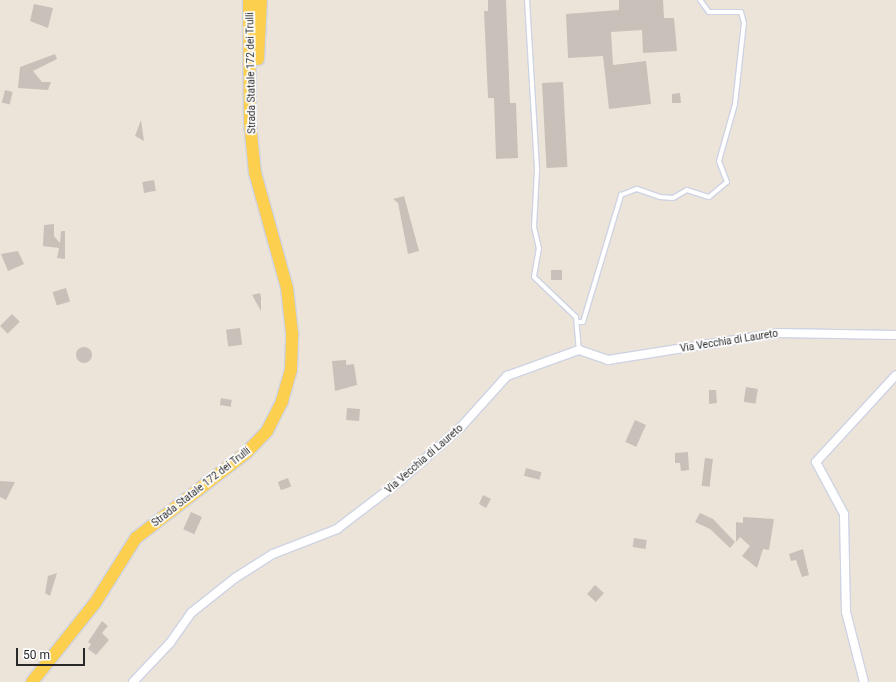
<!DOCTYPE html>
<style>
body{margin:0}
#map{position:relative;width:896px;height:682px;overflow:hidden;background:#ede4d9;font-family:Roboto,sans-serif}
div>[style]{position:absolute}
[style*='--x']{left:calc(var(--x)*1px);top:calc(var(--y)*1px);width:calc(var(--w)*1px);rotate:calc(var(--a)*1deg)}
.building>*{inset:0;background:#c8c1b9;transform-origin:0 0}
.round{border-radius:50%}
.roads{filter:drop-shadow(1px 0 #ced3e3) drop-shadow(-1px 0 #ced3e3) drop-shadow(0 1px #ced3e3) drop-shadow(0 -1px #ced3e3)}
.lane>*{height:4px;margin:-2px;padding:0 2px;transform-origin:2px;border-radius:2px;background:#fff}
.street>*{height:8px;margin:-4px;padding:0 4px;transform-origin:4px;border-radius:4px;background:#fff}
.primary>*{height:12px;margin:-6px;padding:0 6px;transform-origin:6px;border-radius:6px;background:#fdcf4e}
span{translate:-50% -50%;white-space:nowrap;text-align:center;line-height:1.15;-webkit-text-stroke:3.5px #fff;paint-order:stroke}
.street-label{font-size:10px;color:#292929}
.scale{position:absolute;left:16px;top:648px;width:69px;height:18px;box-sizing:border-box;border:2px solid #292929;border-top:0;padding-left:5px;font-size:12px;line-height:14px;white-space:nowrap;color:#292929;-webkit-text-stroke:3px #fff;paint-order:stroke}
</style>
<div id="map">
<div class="building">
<div style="clip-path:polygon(488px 0,506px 0,510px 103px,516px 103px,518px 158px,496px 159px,494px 98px,488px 98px,484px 11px,488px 11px)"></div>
<div style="clip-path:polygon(619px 0,663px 0,664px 18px,674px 18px,677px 51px,643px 53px,642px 30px,611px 32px,613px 65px,646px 61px,651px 104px,609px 109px,603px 56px,568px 58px,566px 14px,619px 10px)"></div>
<div style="clip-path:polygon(34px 4px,53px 8px,48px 28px,30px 21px)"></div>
<div style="clip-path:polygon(55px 54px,57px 59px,33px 71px,42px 82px,51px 82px,48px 90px,18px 88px,20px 67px)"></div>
<div style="left:563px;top:82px;width:85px;height:21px;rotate:87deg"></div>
<div style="left:5px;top:90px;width:8px;height:13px;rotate:14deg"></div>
<div style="clip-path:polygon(680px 93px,681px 103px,672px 103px,672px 94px)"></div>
<div style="clip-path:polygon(141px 120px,144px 141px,135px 136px)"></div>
<div style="left:154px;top:180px;width:11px;height:12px;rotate:80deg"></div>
<div style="clip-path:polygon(404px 196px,419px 251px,408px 254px,398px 203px,393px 199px)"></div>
<div style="clip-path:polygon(54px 224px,54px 236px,60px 243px,61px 231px,65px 231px,65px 259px,57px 258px,59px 248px,43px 246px,44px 225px)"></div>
<div style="clip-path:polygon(18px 251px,24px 264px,8px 271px,1px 254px)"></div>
<div style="left:551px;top:270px;width:11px;height:10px"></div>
<div style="left:66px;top:288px;width:14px;height:14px;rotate:73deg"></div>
<div style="clip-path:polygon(260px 293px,261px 297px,261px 311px,252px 295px)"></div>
<div style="left:12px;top:314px;width:11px;height:17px;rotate:45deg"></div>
<div style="left:240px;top:328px;width:17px;height:14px;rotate:83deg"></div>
<div class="round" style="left:76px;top:347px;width:16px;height:16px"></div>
<div style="clip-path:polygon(346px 360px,346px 365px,354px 364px,357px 385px,335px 391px,332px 361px)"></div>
<div style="left:746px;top:387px;width:12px;height:15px;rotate:9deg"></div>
<div style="clip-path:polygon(709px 390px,716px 390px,717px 403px,709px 404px)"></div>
<div style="left:221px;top:398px;width:11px;height:7px;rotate:10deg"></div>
<div style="left:347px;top:408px;width:13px;height:12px;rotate:4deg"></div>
<div style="left:635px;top:420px;width:12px;height:24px;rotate:24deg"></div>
<div style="clip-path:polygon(688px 452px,689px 470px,681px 471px,680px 463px,675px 463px,675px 453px)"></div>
<div style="left:705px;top:458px;width:8px;height:28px;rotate:7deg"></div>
<div style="left:526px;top:468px;width:16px;height:8px;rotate:15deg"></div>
<div style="left:288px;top:478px;width:9px;height:11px;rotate:69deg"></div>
<div style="clip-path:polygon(0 481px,15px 482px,6px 500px,0 497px)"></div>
<div style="clip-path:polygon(483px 495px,491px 499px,486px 508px,479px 504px)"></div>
<div style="left:191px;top:512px;width:12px;height:19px;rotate:24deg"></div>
<div style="clip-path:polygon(700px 513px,713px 519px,735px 542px,730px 548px,710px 529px,695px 522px)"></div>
<div style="clip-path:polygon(743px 517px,774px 519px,769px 550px,763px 549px,757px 568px,742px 556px,750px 546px,740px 537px,736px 542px,736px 522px,743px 523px)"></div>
<div style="left:634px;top:538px;width:13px;height:9px;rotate:9deg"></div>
<div style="clip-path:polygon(803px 549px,809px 575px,802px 577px,796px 560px,791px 561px,789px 554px)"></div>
<div style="clip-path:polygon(57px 573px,50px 596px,45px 593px,48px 576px)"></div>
<div style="left:595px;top:585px;width:12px;height:12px;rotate:42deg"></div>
<div style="clip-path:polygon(102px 621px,108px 626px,102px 633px,109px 640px,96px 655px,88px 649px,91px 644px,88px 642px)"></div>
</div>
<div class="roads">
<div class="lane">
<div style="--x:527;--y:0;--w:170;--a:86.6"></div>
<div style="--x:537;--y:170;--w:57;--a:93"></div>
<div style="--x:534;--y:227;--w:22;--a:77"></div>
<div style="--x:539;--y:248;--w:29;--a:100"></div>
<div style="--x:534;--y:277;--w:58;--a:43.6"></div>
<div style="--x:576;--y:317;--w:33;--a:85"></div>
<div style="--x:577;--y:322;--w:6;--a:0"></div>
<div style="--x:583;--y:322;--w:133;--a:-73.3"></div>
<div style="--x:621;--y:195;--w:17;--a:-21"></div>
<div style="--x:637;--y:189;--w:24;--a:19"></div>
<div style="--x:660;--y:197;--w:13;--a:4"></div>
<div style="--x:673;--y:198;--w:16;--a:-30"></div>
<div style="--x:687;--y:190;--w:23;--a:18"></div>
<div style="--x:709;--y:197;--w:23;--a:-40"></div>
<div style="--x:727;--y:182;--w:22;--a:-111"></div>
<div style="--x:719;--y:161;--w:59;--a:-74.3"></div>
<div style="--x:735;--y:104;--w:81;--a:-83.7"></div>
<div style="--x:744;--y:23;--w:11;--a:-105"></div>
<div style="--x:741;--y:12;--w:32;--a:180"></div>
<div style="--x:709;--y:12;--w:15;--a:-127"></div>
</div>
<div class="street">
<div style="--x:133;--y:682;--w:54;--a:-46.5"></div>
<div style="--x:170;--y:643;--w:37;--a:-55"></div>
<div style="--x:191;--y:613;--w:56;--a:-38.5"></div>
<div style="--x:235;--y:578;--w:45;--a:-32.3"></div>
<div style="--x:273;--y:554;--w:69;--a:-21.3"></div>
<div style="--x:337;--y:529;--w:81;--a:-37.4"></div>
<div style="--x:401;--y:480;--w:80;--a:-41.5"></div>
<div style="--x:461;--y:427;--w:69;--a:-48"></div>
<div style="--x:507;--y:376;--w:77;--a:-19.9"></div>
<div style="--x:579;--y:350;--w:31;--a:19"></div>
<div style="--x:608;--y:360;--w:172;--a:-9"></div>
<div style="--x:778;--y:333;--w:118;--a:1"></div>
<div style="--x:864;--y:682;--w:72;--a:-104.4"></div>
<div style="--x:846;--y:612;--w:98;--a:-91.2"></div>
<div style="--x:844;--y:514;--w:59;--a:-118.3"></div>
<div style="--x:816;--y:462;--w:118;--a:-47.4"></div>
</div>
<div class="primary">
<div style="--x:258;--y:59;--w:59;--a:-87.1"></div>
<div style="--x:32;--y:682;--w:101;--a:-51.4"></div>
<div style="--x:95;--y:603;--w:77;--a:-57.8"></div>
<div style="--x:136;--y:538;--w:139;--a:-37.7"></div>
<div style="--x:246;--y:453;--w:30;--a:-46"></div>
<div style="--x:267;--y:431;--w:34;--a:-63"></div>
<div style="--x:282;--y:401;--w:33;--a:-74"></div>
<div style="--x:291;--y:369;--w:36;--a:-88"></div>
<div style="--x:292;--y:333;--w:45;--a:-96.3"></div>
<div style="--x:287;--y:288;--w:119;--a:-105.5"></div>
<div style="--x:255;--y:173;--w:50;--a:-95.7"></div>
<div style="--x:250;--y:123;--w:123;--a:-90.5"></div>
</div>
</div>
<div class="street-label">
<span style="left:251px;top:73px;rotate:-91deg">Strada Statale 172 dei Trulli</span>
<span style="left:729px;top:341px;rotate:-9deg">Via Vecchia di Laureto</span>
<span style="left:424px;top:459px;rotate:-41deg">Via Vecchia di Laureto</span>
<span style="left:201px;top:487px;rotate:-38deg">Strada Statale 172 dei Trulli</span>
</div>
<div class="scale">50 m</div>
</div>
